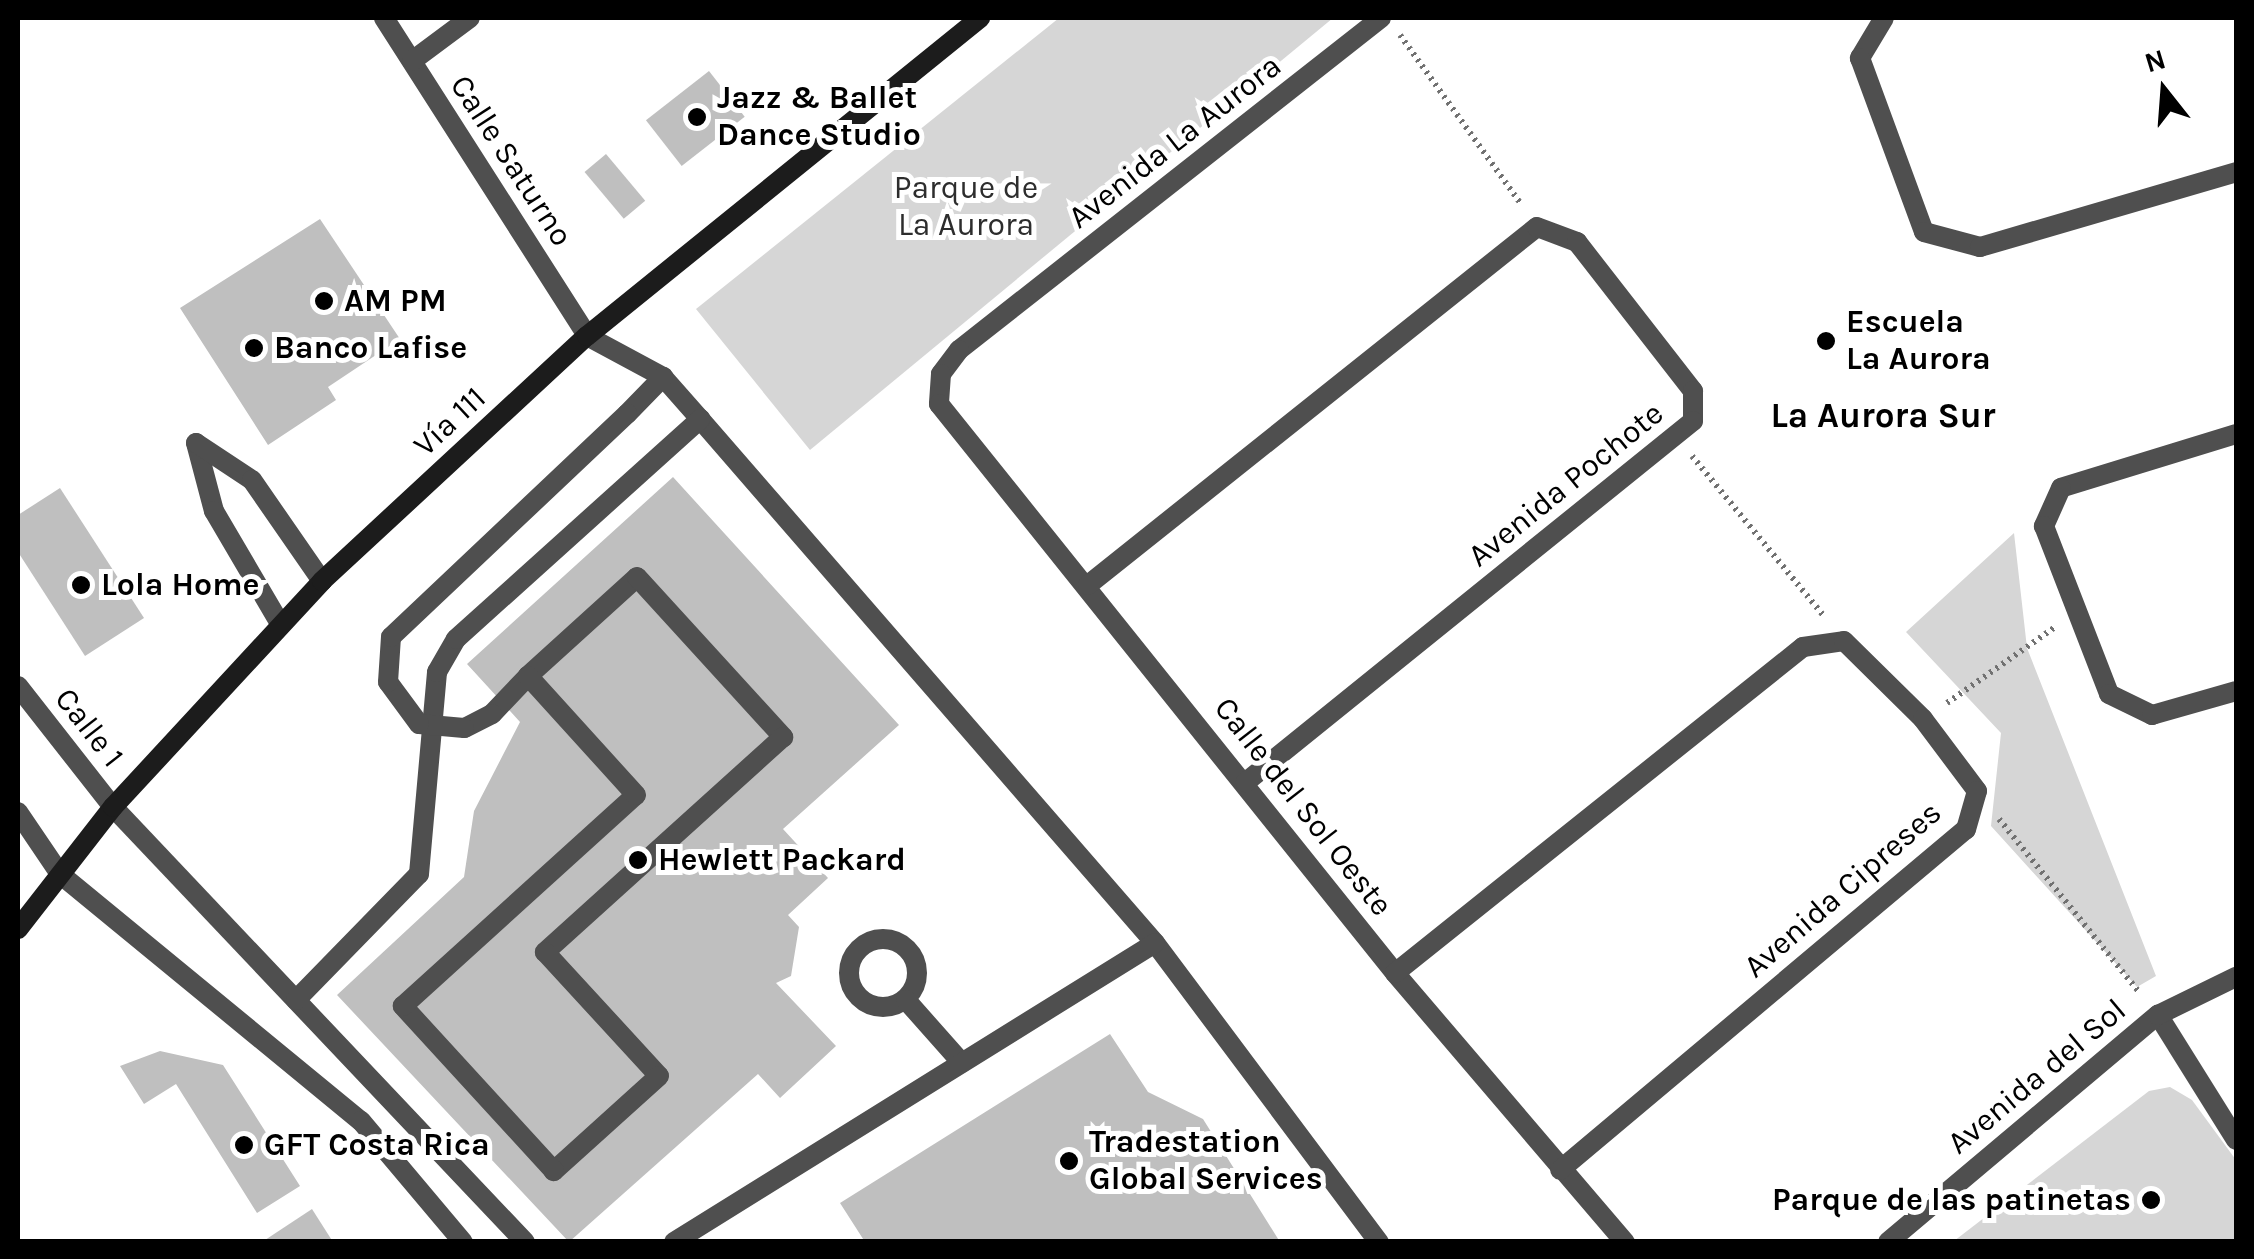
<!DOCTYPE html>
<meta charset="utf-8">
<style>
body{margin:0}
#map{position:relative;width:2254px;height:1259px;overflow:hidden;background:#fff;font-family:Karla,sans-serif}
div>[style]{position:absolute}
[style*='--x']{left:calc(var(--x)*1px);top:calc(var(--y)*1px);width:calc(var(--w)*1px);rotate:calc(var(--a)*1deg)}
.green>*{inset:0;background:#d6d6d6}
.building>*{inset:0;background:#bfbfbf;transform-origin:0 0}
.path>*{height:6px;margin-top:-3px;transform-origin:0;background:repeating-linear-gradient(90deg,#717171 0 2.5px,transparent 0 7.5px)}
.service>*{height:20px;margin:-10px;padding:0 10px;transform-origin:10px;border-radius:10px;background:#4f4f4f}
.service>.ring{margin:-10px;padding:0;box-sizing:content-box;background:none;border:20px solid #4f4f4f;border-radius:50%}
.minor>*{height:20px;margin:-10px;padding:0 10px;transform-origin:10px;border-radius:10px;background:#4f4f4f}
.secondary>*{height:20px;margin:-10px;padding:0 10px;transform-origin:10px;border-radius:10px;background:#1c1c1c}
.service-bridge>*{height:20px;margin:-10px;padding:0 10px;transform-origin:10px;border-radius:10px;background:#4f4f4f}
.dots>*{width:28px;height:28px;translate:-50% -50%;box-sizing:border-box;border:5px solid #fff;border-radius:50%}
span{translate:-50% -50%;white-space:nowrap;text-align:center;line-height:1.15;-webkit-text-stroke:10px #fff;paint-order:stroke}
.poi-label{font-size:32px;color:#000;font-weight:700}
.left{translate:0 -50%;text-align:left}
.right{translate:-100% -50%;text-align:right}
.street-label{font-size:32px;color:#000}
.park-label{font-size:32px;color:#2d2d2d}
.neighbourhood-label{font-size:35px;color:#000;font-weight:700}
.frame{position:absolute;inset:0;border:20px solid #000;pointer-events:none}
.north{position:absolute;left:2114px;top:40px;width:100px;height:100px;-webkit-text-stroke:8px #fff;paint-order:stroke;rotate:343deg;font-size:28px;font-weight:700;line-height:40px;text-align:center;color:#000}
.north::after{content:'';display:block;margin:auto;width:35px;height:45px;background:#000;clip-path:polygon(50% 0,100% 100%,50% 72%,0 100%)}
</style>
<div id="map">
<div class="green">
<div style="clip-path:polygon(1059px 18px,1333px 18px,810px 450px,696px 309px)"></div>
<div style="clip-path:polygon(2014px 533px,2027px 648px,2156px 976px,2137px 987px,1991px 826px,2001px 733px,1906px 632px)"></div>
<div style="clip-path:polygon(2170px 1087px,2192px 1100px,2236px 1160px,2236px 1241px,1954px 1241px,2149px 1091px)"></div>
</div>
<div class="building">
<div style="left:709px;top:71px;width:58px;height:80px;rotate:52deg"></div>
<div style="left:606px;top:154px;width:61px;height:28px;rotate:50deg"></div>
<div style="clip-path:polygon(320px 219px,400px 339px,328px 387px,336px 400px,268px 445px,180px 308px)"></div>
<div style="clip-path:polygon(673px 477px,899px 725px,783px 829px,828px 878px,788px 915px,799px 927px,791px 976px,776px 983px,836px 1046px,780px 1098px,758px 1074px,569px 1242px,337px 995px,464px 877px,474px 811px,520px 722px,467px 664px)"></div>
<div style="clip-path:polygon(60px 488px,144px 618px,85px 656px,18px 552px,18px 515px)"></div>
<div style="clip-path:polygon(1110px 1034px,1148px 1092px,1203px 1119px,1280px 1242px,865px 1242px,840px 1203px)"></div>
<div style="clip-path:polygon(160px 1051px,223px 1065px,300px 1186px,257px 1213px,176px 1084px,144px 1104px,120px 1066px)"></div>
<div style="clip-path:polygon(312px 1209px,333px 1242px,262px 1242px)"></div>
</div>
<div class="path">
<div style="--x:1400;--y:35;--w:208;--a:54.4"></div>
<div style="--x:1692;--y:456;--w:207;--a:50.5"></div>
<div style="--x:1947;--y:703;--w:132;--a:-35.1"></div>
<div style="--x:1999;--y:819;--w:223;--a:51"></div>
</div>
<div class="service">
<div style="--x:587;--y:336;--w:86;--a:28.3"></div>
<div style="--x:663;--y:377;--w:56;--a:48.6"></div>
<div style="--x:700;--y:419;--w:694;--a:49.03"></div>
<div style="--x:1155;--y:943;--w:374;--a:53.2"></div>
<div style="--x:627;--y:414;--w:52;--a:-45.8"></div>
<div style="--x:196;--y:443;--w:70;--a:75.2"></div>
<div style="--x:214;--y:511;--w:132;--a:59.6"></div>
<div style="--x:196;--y:443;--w:67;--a:33.5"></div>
<div style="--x:252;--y:480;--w:123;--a:55.3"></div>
<div style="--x:18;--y:686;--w:154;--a:51.9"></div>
<div style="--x:113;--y:807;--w:599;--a:46.56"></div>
<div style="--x:492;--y:714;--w:52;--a:-46.5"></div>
<div style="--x:528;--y:676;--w:147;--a:-42.2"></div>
<div style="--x:637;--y:577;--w:217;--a:47.6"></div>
<div style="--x:783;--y:737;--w:321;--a:137.9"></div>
<div style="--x:545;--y:952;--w:168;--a:47.4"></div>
<div style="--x:659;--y:1076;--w:142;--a:137.9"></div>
<div style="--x:554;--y:1171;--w:224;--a:-132.5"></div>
<div style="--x:403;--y:1006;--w:314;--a:-42.2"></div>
<div style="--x:636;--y:795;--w:161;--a:-132.2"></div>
<div style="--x:18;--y:812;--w:75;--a:55.9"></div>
<div style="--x:60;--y:874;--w:389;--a:39.4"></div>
<div style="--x:361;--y:1121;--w:158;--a:49.9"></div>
<div class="ring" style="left:849px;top:939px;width:48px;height:48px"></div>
<div style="--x:296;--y:1000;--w:176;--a:-45.7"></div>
<div style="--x:419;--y:874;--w:203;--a:-84.9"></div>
<div style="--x:437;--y:672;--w:38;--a:-60"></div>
<div style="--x:456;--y:639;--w:329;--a:-42"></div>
<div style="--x:906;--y:1000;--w:84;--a:48.4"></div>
<div style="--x:674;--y:1242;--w:566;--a:-31.87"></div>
</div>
<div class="minor">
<div style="--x:384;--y:18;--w:377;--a:57.4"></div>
<div style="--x:1381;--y:18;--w:537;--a:141.81"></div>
<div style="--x:959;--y:350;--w:30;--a:127"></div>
<div style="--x:941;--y:374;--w:30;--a:94"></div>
<div style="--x:939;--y:404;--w:729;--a:51.29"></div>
<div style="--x:1395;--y:973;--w:354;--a:49.5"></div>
<div style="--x:1884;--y:18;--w:47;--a:121"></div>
<div style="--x:1860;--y:58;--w:185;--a:69.8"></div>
<div style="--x:1924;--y:232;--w:58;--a:15"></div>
<div style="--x:1980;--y:247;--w:267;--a:-16.3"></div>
<div style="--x:412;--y:61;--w:72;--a:-36.6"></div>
<div style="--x:2236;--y:434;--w:183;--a:162.9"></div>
<div style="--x:2061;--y:488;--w:42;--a:114.1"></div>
<div style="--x:2044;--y:526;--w:180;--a:68.8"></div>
<div style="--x:2109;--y:694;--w:48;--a:26"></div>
<div style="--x:2152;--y:715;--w:87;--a:-15.9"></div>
<div style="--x:1088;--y:585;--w:574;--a:-38.57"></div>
<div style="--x:1537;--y:227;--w:43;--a:20.6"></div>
<div style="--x:1577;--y:242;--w:189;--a:52.1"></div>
<div style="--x:1693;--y:391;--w:30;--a:90"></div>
<div style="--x:1693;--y:421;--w:575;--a:141.08"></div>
<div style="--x:1395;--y:973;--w:522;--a:-38.63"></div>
<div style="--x:1803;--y:647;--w:41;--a:-8.3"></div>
<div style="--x:1844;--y:641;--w:111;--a:44.6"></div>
<div style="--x:1923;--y:719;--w:90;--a:53.1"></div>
<div style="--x:1977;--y:791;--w:40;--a:106"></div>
<div style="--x:1966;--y:829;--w:530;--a:139.97"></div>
<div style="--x:2158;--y:1015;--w:147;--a:58"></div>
<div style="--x:1888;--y:1242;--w:353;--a:-40.1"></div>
<div style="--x:2158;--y:1015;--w:87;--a:-26"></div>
</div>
<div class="secondary">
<div style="--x:18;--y:929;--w:155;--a:-52.1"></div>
<div style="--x:113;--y:807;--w:308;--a:-47.2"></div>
<div style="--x:322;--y:581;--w:361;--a:-42.8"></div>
<div style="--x:587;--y:336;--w:506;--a:-38.98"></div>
</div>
<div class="service-bridge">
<div style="--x:492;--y:714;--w:31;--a:153"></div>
<div style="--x:464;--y:728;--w:45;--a:-174.9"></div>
<div style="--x:419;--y:724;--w:52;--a:-126.4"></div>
<div style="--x:388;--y:682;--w:45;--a:-86.2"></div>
<div style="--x:391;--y:637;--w:325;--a:-43.4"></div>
</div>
<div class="dots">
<div style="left:697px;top:117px;background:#000"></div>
<div style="left:324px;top:301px;background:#000"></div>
<div style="left:1826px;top:341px;background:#000"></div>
<div style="left:254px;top:348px;background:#000"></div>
<div style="left:81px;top:585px;background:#000"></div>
<div style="left:638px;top:860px;background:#000"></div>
<div style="left:244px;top:1145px;background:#000"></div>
<div style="left:1069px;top:1161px;background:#000"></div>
<div style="left:2151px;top:1200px;background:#000"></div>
</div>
<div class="poi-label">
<span class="left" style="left:717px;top:117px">Jazz &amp; Ballet<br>Dance Studio</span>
<span class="left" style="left:344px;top:301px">AM PM</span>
<span class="left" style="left:1846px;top:341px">Escuela<br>La Aurora</span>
<span class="left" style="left:274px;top:348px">Banco Lafise</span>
<span class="left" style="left:101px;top:585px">Lola Home</span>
<span class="left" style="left:658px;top:860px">Hewlett Packard</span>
<span class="left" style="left:1089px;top:1161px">Tradestation<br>Global Services</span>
<span class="left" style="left:264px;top:1145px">GFT Costa Rica</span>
<span class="right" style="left:2131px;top:1200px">Parque de las patinetas</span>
</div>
<div class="street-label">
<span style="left:1175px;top:142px;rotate:-38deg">Avenida La Aurora</span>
<span style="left:511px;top:161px;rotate:57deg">Calle Saturno</span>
<span style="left:450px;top:422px;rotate:-43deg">Vía 111</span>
<span style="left:1566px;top:485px;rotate:-39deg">Avenida Pochote</span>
<span style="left:89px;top:728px;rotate:52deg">Calle 1</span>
<span style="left:1303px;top:807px;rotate:52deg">Calle del Sol Oeste</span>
<span style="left:1843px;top:890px;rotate:-41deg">Avenida Cipreses</span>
<span style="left:2037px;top:1077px;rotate:-40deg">Avenida del Sol</span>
</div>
<div class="park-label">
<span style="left:966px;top:207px">Parque de<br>La Aurora</span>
</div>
<div class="neighbourhood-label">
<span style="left:1883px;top:416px">La Aurora Sur</span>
</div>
<div class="frame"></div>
<div class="north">N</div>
</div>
